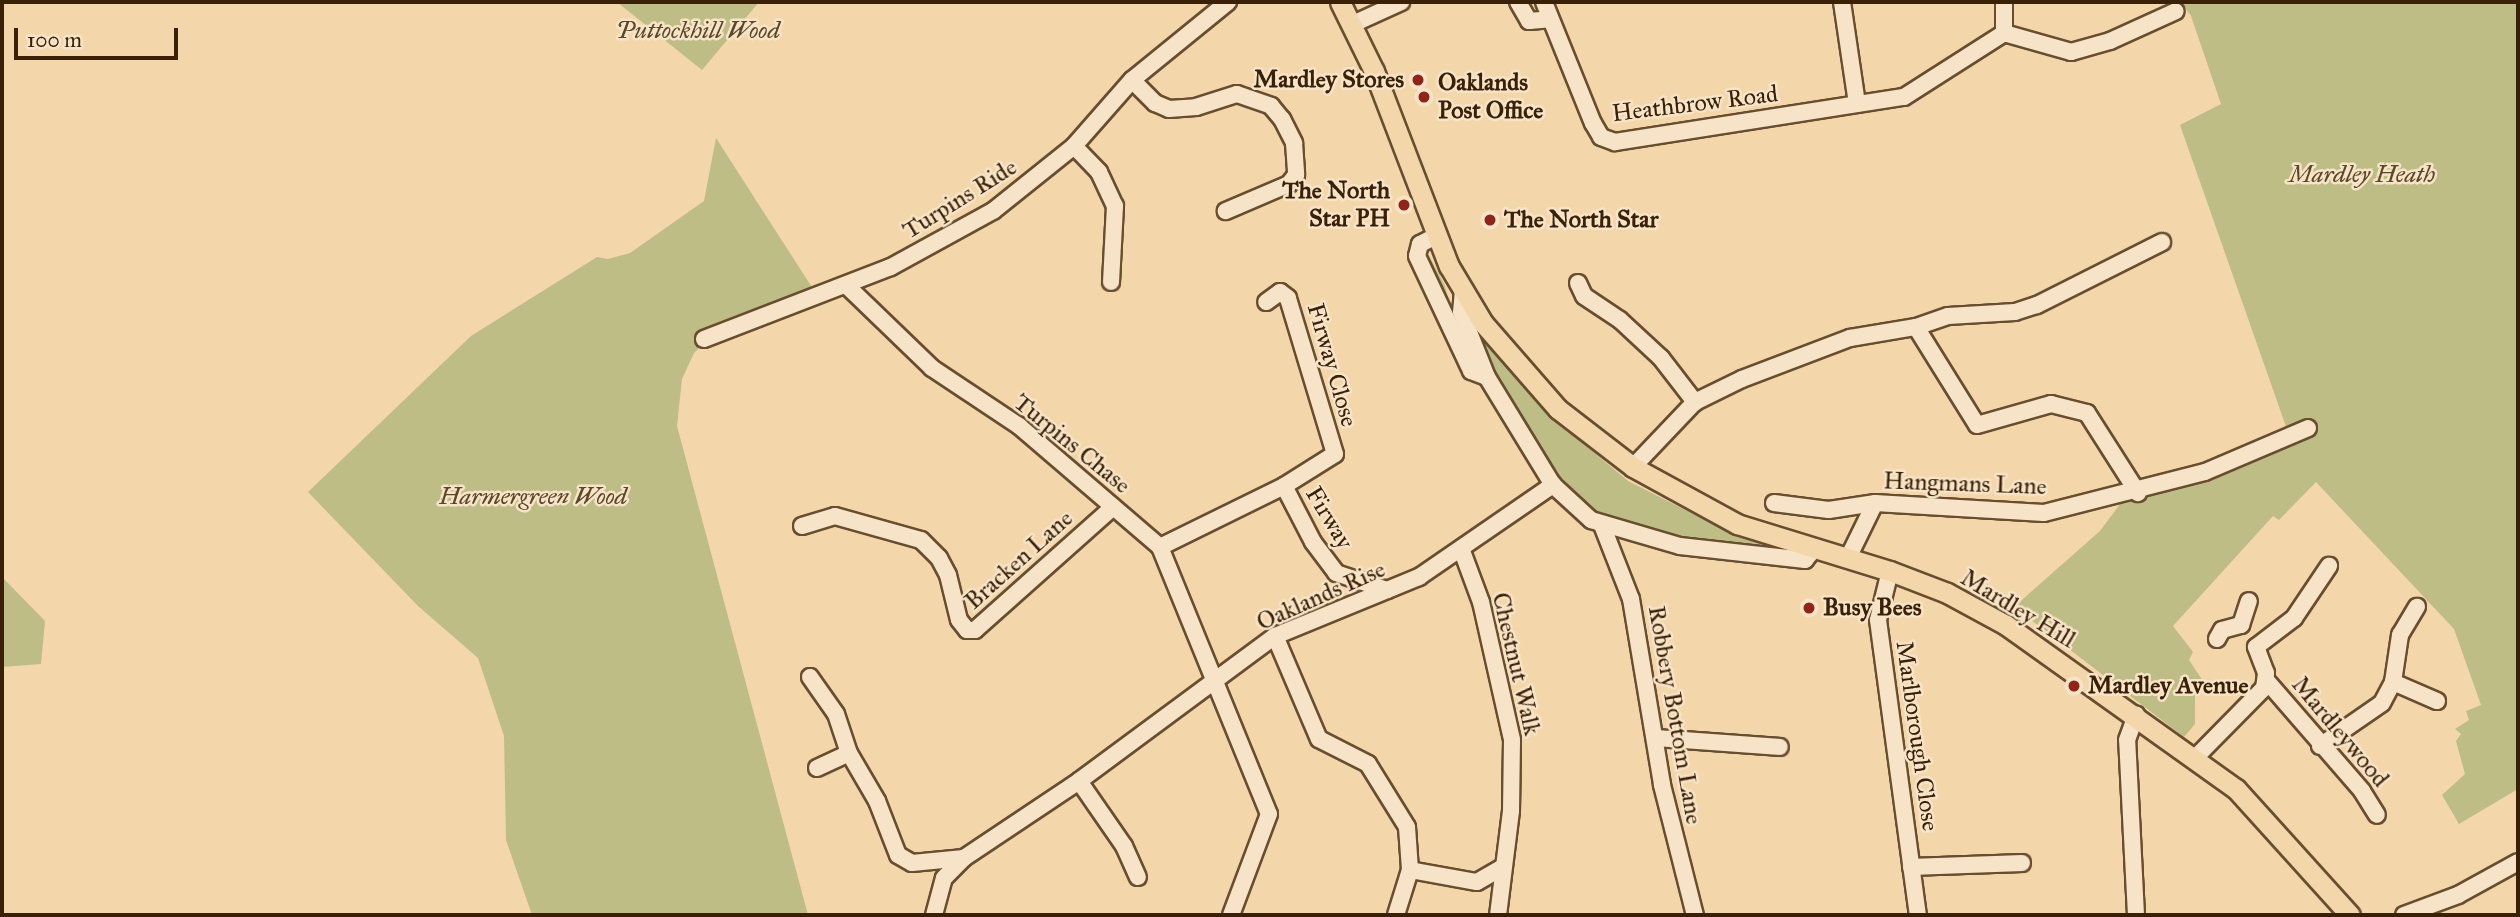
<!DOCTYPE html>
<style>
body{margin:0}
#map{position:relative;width:2520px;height:917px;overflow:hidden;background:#f3d6aa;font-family:"IM FELL Great Primer",serif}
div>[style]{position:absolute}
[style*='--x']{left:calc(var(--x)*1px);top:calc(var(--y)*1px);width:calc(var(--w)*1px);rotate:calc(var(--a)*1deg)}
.green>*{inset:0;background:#bebd86}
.roads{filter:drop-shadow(2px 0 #684e2f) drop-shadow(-2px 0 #684e2f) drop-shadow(0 2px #684e2f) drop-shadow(0 -2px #684e2f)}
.minor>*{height:16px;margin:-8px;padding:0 8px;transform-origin:8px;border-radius:8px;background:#f7e4c8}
.major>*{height:19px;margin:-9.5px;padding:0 9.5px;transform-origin:9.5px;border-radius:9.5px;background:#f3d6aa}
.dots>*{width:19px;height:19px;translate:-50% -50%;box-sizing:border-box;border:4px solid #f7e4c8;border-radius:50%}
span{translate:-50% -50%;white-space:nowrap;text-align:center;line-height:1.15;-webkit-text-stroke:5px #f7e4c8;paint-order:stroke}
.park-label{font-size:24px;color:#5a4726;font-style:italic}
.poi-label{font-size:24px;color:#392006;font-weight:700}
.right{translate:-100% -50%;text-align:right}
.left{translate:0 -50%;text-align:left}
.street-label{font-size:24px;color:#392006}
.frame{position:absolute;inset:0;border:4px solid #392006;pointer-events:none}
.scale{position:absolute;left:14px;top:28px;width:164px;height:32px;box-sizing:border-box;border:4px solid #392006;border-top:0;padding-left:9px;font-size:21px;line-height:24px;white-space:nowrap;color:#392006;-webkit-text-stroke:5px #f7e4c8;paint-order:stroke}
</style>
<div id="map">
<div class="green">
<div style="clip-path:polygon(617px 2px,759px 2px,702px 70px)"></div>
<div style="clip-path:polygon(2181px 2px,2518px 2px,2518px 789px,2459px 824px,2442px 795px,2465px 774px,2456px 741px,2461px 734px,2455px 729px,2469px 720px,2466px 711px,2481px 705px,2454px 629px,2316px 482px,2279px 520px,2273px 516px,2173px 626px,2193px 652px,2189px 660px,2205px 684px,2195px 694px,2195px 724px,2184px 737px,2014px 607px,2100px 531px,2123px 500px,2290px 438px,2180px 125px,2221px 104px,2191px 16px)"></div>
<div style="clip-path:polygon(716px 138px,815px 292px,707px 340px,694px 353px,682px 379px,677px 426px,808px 915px,532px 915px,506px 840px,504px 736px,478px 658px,418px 606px,308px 492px,471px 336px,597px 257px,608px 259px,630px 253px,704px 201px)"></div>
<div style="clip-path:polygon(1426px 250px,1445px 286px,1452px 314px,1422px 252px)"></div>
<div style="clip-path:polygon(1484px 336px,1553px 418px,1628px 481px,1729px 532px,1797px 553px,1686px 543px,1595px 517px,1556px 481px,1477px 344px)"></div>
<div style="clip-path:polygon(2px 577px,45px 621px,41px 664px,2px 667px)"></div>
</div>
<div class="roads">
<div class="minor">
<div style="--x:1518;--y:2;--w:22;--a:60"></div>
<div style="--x:1529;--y:21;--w:21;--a:-5"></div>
<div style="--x:1544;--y:2;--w:131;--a:68"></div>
<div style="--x:1593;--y:123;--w:16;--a:60"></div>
<div style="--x:1601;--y:137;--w:15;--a:20"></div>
<div style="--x:1615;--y:142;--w:292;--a:-8.9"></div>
<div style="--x:1904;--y:97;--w:119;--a:-32.6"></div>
<div style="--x:2004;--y:33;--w:31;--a:-90"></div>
<div style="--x:1842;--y:2;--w:103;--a:81.6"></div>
<div style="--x:1353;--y:24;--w:53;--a:-24.6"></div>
<div style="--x:2004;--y:33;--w:70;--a:15.8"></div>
<div style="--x:2071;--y:52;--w:41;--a:-15.8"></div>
<div style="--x:2110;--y:41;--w:72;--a:-24.4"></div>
<div style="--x:1132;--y:80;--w:33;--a:45"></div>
<div style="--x:1155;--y:103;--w:15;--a:23"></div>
<div style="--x:1169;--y:109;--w:27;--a:-4"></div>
<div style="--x:1196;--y:107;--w:43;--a:-17.6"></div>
<div style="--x:1237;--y:94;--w:36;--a:19"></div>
<div style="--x:1271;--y:106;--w:17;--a:50"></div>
<div style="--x:1282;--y:119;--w:27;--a:63"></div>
<div style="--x:1294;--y:143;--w:32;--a:86"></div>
<div style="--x:1296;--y:175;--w:11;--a:128"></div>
<div style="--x:1289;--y:184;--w:69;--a:156.8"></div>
<div style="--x:1074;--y:146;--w:36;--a:46"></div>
<div style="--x:1099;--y:172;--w:38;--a:65"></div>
<div style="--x:1115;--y:206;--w:76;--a:93"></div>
<div style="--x:1436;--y:236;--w:18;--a:153"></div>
<div style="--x:1420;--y:244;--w:12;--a:104"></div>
<div style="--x:1417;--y:256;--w:127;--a:64.8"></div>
<div style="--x:1471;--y:371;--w:17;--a:21"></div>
<div style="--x:1578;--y:283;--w:14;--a:65"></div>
<div style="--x:1584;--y:296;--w:43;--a:33.7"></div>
<div style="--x:1620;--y:320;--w:56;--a:42.8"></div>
<div style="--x:1661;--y:358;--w:56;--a:52.3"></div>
<div style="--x:846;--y:285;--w:120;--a:44"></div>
<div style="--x:932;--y:368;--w:105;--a:33.7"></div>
<div style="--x:1019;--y:426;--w:186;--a:40.6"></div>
<div style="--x:1160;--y:547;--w:288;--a:67.8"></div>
<div style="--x:1269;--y:814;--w:108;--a:110.6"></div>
<div style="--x:1463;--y:290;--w:22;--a:95"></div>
<div style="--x:1461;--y:312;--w:70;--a:68.2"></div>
<div style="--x:1487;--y:377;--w:127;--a:58.6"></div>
<div style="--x:1553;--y:485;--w:52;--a:42.6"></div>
<div style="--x:1591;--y:520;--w:93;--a:16.3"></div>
<div style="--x:1680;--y:546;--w:126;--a:6.4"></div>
<div style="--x:1805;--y:560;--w:14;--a:-51"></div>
<div style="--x:1916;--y:327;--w:115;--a:58.1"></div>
<div style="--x:1977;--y:425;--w:77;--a:-15.8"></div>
<div style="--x:2051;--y:404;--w:37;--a:14"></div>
<div style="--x:2087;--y:413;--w:95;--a:57.5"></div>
<div style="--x:704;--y:339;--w:200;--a:-21.1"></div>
<div style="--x:891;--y:267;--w:116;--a:-28.8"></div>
<div style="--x:993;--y:211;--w:104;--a:-38.7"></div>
<div style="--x:1074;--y:146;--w:88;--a:-48.7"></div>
<div style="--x:1132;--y:80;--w:124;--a:-39.1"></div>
<div style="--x:1633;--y:467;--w:90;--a:-46.4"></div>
<div style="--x:1695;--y:402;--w:52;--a:-26.1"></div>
<div style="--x:1742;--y:379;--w:116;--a:-20.8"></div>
<div style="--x:1850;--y:338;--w:67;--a:-9.5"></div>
<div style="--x:1916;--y:327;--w:34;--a:-19"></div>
<div style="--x:1948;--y:316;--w:67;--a:-3.4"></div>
<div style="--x:2015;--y:312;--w:23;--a:-18"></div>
<div style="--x:2037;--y:305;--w:140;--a:-26.7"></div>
<div style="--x:1284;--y:486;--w:63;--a:62.6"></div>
<div style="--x:1313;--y:542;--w:39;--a:53"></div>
<div style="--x:1336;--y:573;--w:54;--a:18.4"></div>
<div style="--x:1774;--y:503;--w:55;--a:7.3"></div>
<div style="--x:1829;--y:510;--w:47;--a:-8.7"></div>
<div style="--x:1875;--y:503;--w:169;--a:3.4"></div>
<div style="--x:2044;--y:513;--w:166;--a:-14.3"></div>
<div style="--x:2205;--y:472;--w:112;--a:-23.1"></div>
<div style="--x:1602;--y:525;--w:79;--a:68.6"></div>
<div style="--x:1631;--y:599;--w:189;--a:80.5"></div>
<div style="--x:1662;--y:785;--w:134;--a:75.8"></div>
<div style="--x:802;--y:526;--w:34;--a:-17"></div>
<div style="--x:835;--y:516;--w:89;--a:15.6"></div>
<div style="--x:921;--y:540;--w:25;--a:45"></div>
<div style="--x:939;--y:558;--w:19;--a:62"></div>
<div style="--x:948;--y:575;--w:46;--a:76.3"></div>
<div style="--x:959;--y:620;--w:13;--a:51"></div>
<div style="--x:967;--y:630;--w:8;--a:0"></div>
<div style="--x:975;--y:630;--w:185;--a:-41.7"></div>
<div style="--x:1160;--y:547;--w:138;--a:-26.2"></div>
<div style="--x:1284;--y:486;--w:60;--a:-32.1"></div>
<div style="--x:1335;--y:454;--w:163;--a:-106.8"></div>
<div style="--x:1288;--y:298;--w:10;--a:-143"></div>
<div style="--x:1280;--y:292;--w:17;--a:144"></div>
<div style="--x:1462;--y:551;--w:54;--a:69.6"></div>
<div style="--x:1481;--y:602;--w:141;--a:77.3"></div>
<div style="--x:1512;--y:740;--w:71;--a:90.8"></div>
<div style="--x:1511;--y:811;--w:105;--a:97.1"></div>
<div style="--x:1848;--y:558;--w:61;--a:-63.9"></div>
<div style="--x:1890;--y:571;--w:50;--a:103.8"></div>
<div style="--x:1878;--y:620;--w:298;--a:82.3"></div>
<div style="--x:1275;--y:636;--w:112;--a:66.9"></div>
<div style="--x:1319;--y:739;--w:55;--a:27"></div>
<div style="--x:1368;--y:764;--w:74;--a:58.2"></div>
<div style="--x:1407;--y:827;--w:43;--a:86"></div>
<div style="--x:1410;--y:870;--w:47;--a:107.3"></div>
<div style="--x:2217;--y:639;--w:10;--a:-61"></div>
<div style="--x:2222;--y:630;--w:20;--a:-15"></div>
<div style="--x:2241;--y:625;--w:25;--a:-72"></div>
<div style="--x:810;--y:677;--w:45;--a:54.9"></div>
<div style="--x:836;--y:714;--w:41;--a:71.6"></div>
<div style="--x:849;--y:753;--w:56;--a:59.7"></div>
<div style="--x:877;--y:801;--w:58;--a:68.7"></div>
<div style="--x:898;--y:855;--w:16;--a:30"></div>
<div style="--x:912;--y:863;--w:52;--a:-5.5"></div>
<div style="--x:964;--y:858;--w:138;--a:-33.8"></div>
<div style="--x:1079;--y:781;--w:244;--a:-36.5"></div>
<div style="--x:1275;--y:636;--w:156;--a:-22.3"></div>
<div style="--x:1419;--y:577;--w:163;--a:-34.5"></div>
<div style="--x:2266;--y:680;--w:147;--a:49.1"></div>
<div style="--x:2362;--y:791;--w:28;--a:58"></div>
<div style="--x:2393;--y:682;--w:48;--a:23.4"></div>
<div style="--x:1657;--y:738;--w:123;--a:4.2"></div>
<div style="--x:2320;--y:746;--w:75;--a:-34.7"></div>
<div style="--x:2382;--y:703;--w:24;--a:-62"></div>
<div style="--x:2393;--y:682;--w:48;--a:-81.5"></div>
<div style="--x:2400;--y:635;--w:33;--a:-59"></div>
<div style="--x:2195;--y:758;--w:98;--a:-45.4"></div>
<div style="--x:2264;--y:688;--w:15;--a:-82"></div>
<div style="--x:2266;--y:673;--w:28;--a:-111"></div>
<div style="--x:2256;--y:647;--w:48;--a:-37.3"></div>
<div style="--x:2294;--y:618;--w:63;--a:-56.1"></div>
<div style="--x:817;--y:768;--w:35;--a:-25"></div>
<div style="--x:1079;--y:781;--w:79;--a:55.3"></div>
<div style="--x:1124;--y:846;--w:34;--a:66"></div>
<div style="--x:1911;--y:867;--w:111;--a:-2.1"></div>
<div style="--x:1410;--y:870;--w:68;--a:10.2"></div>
<div style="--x:1477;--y:882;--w:28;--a:-30"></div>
<div style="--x:934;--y:915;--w:38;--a:-75"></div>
<div style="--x:944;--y:878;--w:28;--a:-45"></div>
<div style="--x:2136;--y:915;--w:175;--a:-92.9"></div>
<div style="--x:2127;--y:740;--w:27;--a:-70"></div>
<div style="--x:2404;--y:915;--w:58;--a:-20.3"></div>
<div style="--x:2458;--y:895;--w:68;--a:-28.8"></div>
</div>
<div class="major">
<div style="--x:1340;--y:2;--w:77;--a:63.8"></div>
<div style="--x:1374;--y:71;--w:209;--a:69"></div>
<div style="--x:1449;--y:266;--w:66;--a:59.2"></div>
<div style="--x:1483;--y:323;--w:114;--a:48.9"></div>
<div style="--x:1558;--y:409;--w:95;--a:37.7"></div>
<div style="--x:1633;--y:467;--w:119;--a:28.7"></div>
<div style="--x:1737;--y:524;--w:160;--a:17.1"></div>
<div style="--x:1890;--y:571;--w:61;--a:21.1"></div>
<div style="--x:1947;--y:593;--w:67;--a:28.5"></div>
<div style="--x:2006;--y:625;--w:282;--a:35.5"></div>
<div style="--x:2236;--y:789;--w:170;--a:47.9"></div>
</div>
</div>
<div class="dots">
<div style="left:1418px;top:80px;background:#8f2418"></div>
<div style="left:1424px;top:97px;background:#8f2418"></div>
<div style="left:1404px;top:205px;background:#8f2418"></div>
<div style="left:1490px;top:220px;background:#8f2418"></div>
<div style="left:1809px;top:608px;background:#8f2418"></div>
<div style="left:2074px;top:686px;background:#8f2418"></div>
</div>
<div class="park-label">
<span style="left:698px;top:31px">Puttockhill Wood</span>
<span style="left:2362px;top:175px">Mardley Heath</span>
<span style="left:533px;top:497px">Harmergreen Wood</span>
</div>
<div class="poi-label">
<span class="right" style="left:1404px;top:80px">Mardley Stores</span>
<span class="left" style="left:1438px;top:97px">Oaklands<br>Post Office</span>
<span class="right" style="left:1390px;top:205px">The North<br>Star PH</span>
<span class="left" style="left:1504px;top:220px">The North Star</span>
<span class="left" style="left:1823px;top:608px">Busy Bees</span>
<span class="left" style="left:2088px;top:686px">Mardley Avenue</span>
</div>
<div class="street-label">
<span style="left:1695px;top:104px;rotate:-7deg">Heathbrow Road</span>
<span style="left:960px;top:199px;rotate:-32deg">Turpins Ride</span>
<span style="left:1332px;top:365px;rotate:74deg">Firway Close</span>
<span style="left:1072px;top:444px;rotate:39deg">Turpins Chase</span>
<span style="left:1965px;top:484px;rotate:2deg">Hangmans Lane</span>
<span style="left:1329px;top:518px;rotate:59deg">Firway</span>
<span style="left:1019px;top:560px;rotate:-42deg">Bracken Lane</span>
<span style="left:1321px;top:596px;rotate:-24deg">Oaklands Rise</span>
<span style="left:2018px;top:609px;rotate:31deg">Mardley Hill</span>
<span style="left:1516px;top:664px;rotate:77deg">Chestnut Walk</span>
<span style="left:1675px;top:715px;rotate:80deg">Robbery Bottom Lane</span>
<span style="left:2340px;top:732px;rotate:50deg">Mardleywood</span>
<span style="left:1917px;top:736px;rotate:82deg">Marlborough Close</span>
</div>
<div class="frame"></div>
<div class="scale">100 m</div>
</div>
